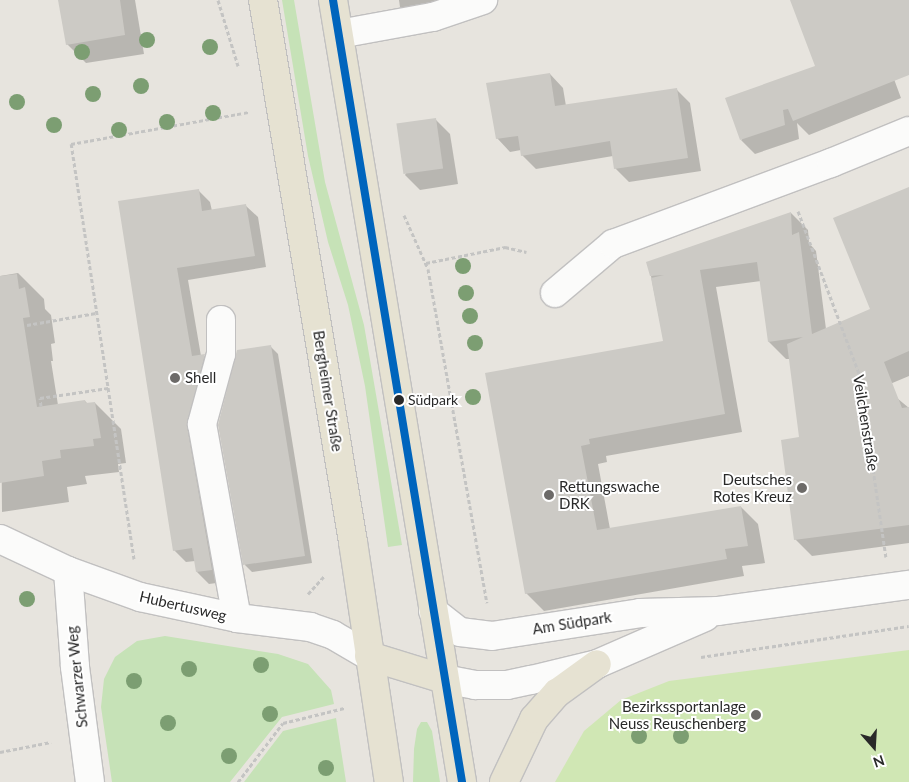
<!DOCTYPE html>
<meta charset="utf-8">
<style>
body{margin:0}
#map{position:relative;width:909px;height:782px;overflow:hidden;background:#e7e4de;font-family:Lato,sans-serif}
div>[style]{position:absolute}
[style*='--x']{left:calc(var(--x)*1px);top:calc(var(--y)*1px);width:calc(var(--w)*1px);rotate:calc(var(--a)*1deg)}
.green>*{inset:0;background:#c6e2b7}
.pitch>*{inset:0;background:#d0e7b4}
.shadow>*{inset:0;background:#0003}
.building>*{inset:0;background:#cccac5;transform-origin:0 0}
.path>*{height:3px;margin-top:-1.5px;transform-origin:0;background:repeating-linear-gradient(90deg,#c4c4c3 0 4px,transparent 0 6.5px)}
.roads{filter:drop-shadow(1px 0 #c1c0c0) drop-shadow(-1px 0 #c1c0c0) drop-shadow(0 1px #c1c0c0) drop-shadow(0 -1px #c1c0c0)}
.minor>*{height:28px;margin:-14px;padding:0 14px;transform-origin:14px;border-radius:14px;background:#fbfbfa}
.major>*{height:28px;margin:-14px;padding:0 14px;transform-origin:14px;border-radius:14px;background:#e6e2d2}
.bus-1>*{height:8px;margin:-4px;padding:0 4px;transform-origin:4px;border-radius:4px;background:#0065bd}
.trees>*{width:16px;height:16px;margin:-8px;border-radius:50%;background:#7c9e72}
.dots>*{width:14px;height:14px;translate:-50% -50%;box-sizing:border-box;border:2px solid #fff;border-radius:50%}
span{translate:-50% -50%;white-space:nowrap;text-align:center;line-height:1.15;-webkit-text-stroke:4px #fff;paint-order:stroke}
.bus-label{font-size:14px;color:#292929}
.left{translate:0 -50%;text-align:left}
.poi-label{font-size:15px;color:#292929}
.right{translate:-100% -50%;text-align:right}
.street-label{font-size:15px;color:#292929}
.north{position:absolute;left:849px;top:722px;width:50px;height:50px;-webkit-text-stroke:4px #fff;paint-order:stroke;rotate:161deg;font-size:14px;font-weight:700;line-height:20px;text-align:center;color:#292929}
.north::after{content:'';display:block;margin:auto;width:18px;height:22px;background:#292929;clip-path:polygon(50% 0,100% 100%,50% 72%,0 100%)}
</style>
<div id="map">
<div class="green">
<div style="clip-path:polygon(282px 0,294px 0,325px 182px,364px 325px,402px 545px,388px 547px,365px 386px,348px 305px,328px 242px,308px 156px)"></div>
<div style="clip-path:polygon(165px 636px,278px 654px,308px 664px,331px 690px,334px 704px,282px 717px,230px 782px,112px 782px,101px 707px,104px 679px,115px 657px,137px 641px)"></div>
<div style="clip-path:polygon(336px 718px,346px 782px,244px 782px,283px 731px)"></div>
<div style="clip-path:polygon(421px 722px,427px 722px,432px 731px,440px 782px,413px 782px,414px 749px,417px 729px)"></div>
</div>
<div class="pitch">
<div style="clip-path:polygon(909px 650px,909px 782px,555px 782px,584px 731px,621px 700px,669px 681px)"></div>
</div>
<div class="shadow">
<div style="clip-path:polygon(60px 0,135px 0,144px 54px,86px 63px,67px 44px)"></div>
<div style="clip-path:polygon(399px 0,473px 0,415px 22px,400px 7px)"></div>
<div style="clip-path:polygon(791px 0,909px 0,909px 63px,891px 71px,901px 98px,809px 135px,797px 123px,799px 139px,755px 154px,741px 140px,817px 67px)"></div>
<div style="clip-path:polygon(550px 74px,563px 88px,566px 106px,677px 90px,690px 103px,701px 171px,629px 182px,615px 168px,613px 156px,536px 169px,522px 155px,521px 150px,510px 152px,497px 138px)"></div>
<div style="clip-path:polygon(435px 119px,450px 134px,458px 184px,420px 190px,405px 175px)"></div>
<div style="clip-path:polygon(909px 189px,909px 376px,840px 405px,897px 398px,909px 408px,909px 543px,812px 556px,795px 539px,801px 439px,790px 359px,786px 359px,769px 342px,761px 281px,716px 287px,742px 432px,606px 456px,607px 462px,598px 464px,610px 529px,741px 507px,758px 524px,765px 563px,742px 566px,744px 576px,544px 611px,526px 593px,486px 374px,664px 342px,651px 276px,791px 213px,808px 230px,809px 243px,816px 251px,826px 329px,872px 310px)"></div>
<div style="clip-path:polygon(198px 190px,210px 202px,212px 211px,246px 206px,258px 217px,266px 267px,188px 280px,201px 356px,204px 356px,216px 367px,198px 439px,224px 582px,209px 584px,197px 572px,195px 561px,186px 562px,174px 550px,120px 202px)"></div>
<div style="clip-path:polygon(18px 273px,44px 299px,45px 309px,51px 315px,55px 343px,51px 344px,53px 361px,51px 361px,58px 405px,85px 401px,88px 404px,95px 403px,121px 429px,126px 463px,118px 464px,119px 472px,85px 476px,87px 484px,67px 487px,69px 502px,2px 512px,0 276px)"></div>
<div style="clip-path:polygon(270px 346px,278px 354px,312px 563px,252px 572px,245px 565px)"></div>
</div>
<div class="building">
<div style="clip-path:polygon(58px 0,120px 0,125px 35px,66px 45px)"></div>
<div style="clip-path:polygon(790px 0,909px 0,909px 75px,793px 121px,788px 109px,783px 110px,785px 125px,740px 140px,725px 98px,815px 66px)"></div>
<div style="clip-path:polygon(550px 73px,555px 106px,677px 88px,688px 158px,614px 169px,610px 141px,521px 156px,518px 136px,496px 139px,486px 83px)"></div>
<div style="left:436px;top:118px;width:51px;height:40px;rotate:82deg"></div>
<div style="clip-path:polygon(909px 187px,909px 351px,884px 362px,902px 408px,909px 407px,909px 525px,794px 540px,781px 440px,799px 437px,787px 344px,803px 337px,768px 342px,757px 262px,700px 270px,725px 414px,589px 439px,590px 444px,581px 446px,597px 530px,741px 506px,748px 546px,725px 549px,727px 559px,525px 594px,485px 373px,663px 341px,651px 278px,664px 275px,650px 276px,646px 262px,791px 212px,792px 235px,799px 232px,812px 334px,870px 309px,833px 218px)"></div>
<div style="clip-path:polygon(199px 189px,202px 211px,246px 204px,255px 256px,177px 268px,192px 356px,205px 354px,187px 426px,212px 570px,196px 572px,192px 548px,173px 551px,118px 201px)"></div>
<div style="clip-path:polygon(17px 274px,19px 289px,25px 287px,30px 317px,23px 318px,37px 407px,85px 400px,86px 403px,95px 402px,101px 438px,93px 439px,94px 446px,60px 450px,61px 458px,42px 461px,44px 476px,0 483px,0 276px)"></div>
<div style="clip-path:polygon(271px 345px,305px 556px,243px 565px,218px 425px,237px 350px)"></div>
</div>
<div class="path">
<div style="--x:218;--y:0;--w:69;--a:73.1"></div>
<div style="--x:798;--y:211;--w:173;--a:69.4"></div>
<div style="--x:859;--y:373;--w:186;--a:81.7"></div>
<div style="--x:404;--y:215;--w:59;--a:66"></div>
<div style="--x:428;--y:269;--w:339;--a:80"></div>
<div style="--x:426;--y:263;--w:81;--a:-11.4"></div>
<div style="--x:505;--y:247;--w:22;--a:13"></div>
<div style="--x:27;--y:325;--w:70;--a:-9.9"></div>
<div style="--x:41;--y:406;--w:8;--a:-97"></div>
<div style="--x:40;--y:398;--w:69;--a:-8.4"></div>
<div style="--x:134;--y:559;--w:420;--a:-98.6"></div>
<div style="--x:71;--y:144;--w:180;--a:-10.2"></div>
<div style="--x:308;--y:594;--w:24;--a:-48"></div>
<div style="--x:701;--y:657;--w:210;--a:-8.5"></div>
<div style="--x:0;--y:752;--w:52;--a:-11.1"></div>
<div style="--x:238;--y:782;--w:74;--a:-52.7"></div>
<div style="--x:283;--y:723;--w:63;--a:-13.8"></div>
</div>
<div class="roads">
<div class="minor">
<div style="--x:339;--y:34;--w:96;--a:-10.3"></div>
<div style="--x:433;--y:17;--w:53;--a:-18.8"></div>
<div style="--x:555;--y:293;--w:76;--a:-40.2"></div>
<div style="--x:613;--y:244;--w:233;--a:-20.4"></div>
<div style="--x:831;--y:163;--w:84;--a:-22.3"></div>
<div style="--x:221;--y:320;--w:34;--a:90"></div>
<div style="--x:221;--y:354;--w:73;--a:105.2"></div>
<div style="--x:202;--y:424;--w:197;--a:79.8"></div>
<div style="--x:0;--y:539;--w:75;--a:25.2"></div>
<div style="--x:68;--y:571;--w:77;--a:19.9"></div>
<div style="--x:140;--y:597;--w:99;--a:12.2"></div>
<div style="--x:237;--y:618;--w:74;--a:7"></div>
<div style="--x:310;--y:627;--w:24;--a:19"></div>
<div style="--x:333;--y:635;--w:42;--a:30.3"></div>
<div style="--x:68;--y:571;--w:96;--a:85.8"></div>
<div style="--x:75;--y:667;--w:116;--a:82.6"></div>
<div style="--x:433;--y:611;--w:34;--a:38"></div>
<div style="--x:460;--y:632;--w:32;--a:7"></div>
<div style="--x:492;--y:636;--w:150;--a:-8.8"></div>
<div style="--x:640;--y:613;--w:78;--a:-1.5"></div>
<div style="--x:718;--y:611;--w:193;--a:-7.8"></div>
<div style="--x:444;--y:679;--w:32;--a:11"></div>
<div style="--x:475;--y:685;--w:32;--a:0"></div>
<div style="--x:507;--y:685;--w:25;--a:-12"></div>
<div style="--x:531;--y:680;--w:68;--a:-13.6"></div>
<div style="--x:597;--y:664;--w:118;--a:-23.5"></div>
</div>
<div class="major">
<div style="--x:263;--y:0;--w:549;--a:80.57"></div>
<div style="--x:353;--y:542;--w:243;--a:81.5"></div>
<div style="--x:333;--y:0;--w:793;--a:80.63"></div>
<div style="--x:369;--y:656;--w:78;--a:17"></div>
<div style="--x:504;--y:782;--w:70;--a:-64.5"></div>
<div style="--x:534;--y:719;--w:35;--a:-49"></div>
<div style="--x:557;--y:693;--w:49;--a:-35.9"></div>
</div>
</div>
<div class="bus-1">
<div style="--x:333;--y:0;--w:793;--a:80.63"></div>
</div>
<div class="trees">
<div style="left:147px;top:40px"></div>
<div style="left:210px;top:47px"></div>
<div style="left:82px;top:52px"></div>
<div style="left:141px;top:86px"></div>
<div style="left:93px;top:94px"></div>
<div style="left:17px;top:102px"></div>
<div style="left:213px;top:113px"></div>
<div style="left:167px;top:122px"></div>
<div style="left:54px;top:125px"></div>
<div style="left:119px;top:130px"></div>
<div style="left:463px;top:266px"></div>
<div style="left:466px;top:293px"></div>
<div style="left:470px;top:316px"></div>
<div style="left:475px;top:343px"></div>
<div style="left:473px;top:397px"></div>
<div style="left:27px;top:599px"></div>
<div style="left:261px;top:665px"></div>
<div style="left:189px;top:669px"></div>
<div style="left:134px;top:681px"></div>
<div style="left:270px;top:714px"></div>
<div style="left:168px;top:723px"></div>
<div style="left:639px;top:736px"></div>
<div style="left:681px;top:736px"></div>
<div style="left:229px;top:756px"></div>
<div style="left:326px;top:768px"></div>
</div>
<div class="dots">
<div style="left:175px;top:378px;background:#6c6a68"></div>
<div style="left:399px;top:400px;background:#292929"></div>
<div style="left:802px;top:488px;background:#6c6a68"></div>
<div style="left:549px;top:495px;background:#6c6a68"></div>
<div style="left:756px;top:715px;background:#6c6a68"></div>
</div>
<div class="bus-label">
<span class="left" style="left:408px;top:400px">Südpark</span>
</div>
<div class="poi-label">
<span class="left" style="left:185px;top:378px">Shell</span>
<span class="right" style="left:792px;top:488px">Deutsches<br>Rotes Kreuz</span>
<span class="left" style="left:559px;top:495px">Rettungswache<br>DRK</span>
<span class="right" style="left:746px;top:715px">Bezirkssportanlage<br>Neuss Reuschenberg</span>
</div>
<div class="street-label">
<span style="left:328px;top:391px;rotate:81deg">Bergheimer Straße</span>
<span style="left:866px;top:423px;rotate:81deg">Veilchenstraße</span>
<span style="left:183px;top:606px;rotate:13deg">Hubertusweg</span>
<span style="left:572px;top:623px;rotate:-9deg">Am Südpark</span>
<span style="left:77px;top:677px;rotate:-96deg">Schwarzer Weg</span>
</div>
<div class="north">N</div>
</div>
